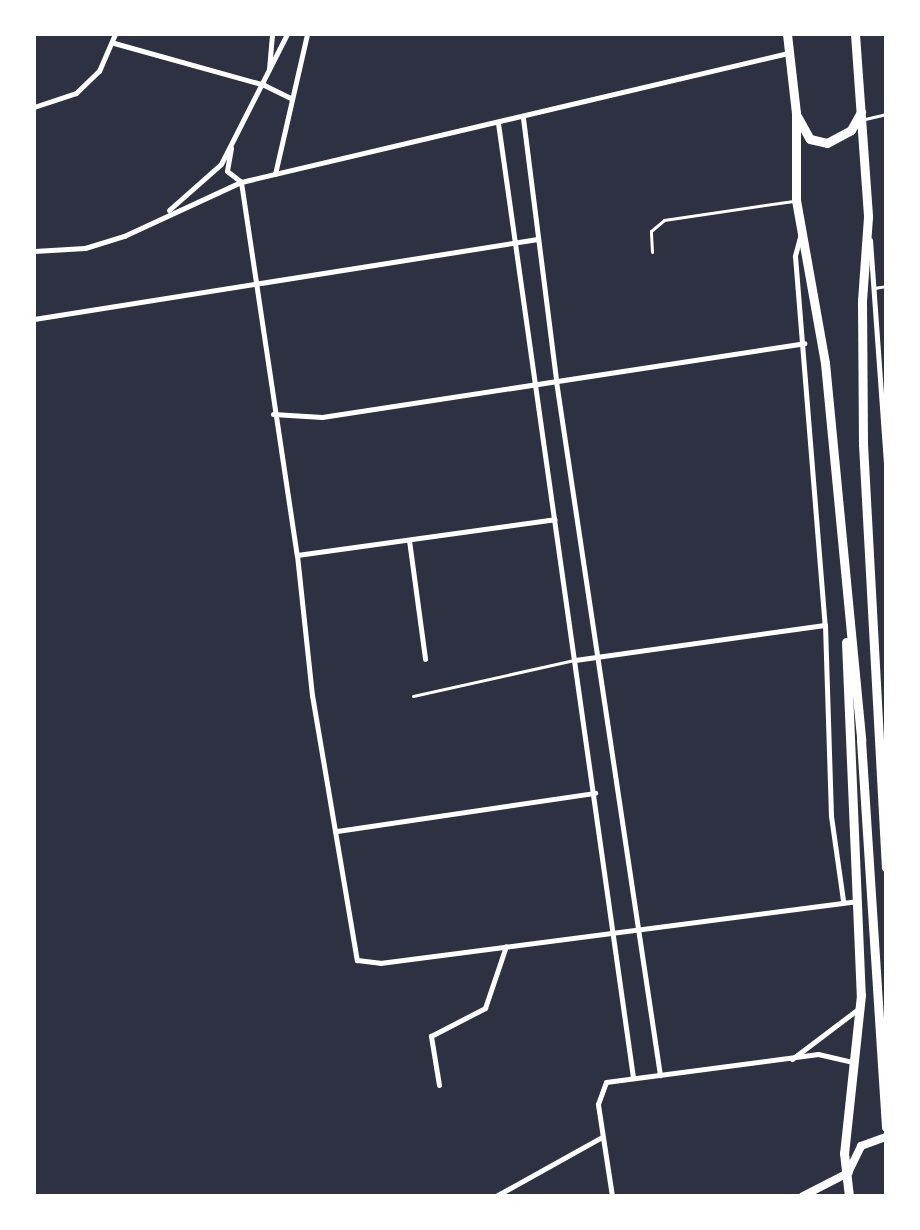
<!DOCTYPE html>
<style>
body{margin:0}
#map{position:relative;width:920px;height:1230px;overflow:hidden;background:#2d3142;font-family:Poppins,sans-serif}
div>[style]{position:absolute}
[style*='--x']{left:calc(var(--x)*1px);top:calc(var(--y)*1px);width:calc(var(--w)*1px);rotate:calc(var(--a)*1deg)}
.service>*{height:3px;margin:-1.5px;padding:0 1.5px;transform-origin:1.5px;border-radius:1.5px;background:#fff}
.minor>*{height:5px;margin:-2.5px;padding:0 2.5px;transform-origin:2.5px;border-radius:2.5px;background:#fff}
.secondary>*{height:8px;margin:-4px;padding:0 4px;transform-origin:4px;border-radius:4px;background:#fff}
.primary>*{height:8px;margin:-4px;padding:0 4px;transform-origin:4px;border-radius:4px;background:#fff}
.trunk>*{height:9px;margin:-4.5px;padding:0 4.5px;transform-origin:4.5px;border-radius:4.5px;background:#fff}
span{translate:-50% -50%;white-space:nowrap;text-align:center;line-height:1.15;-webkit-text-stroke:7px #fff;paint-order:stroke}
.frame{position:absolute;inset:0;border:36px solid #fff;pointer-events:none}
</style>
<div id="map">
<div class="service">
<div style="--x:865;--y:119;--w:22;--a:-13"></div>
<div style="--x:652;--y:252;--w:21;--a:-93"></div>
<div style="--x:651;--y:231;--w:17;--a:-40"></div>
<div style="--x:664;--y:220;--w:129;--a:-8.4"></div>
<div style="--x:874;--y:288;--w:12;--a:-9"></div>
<div style="--x:413;--y:696;--w:165;--a:-12.6"></div>
</div>
<div class="minor">
<div style="--x:114;--y:43;--w:156;--a:15.6"></div>
<div style="--x:264;--y:85;--w:30;--a:26"></div>
<div style="--x:269;--y:69;--w:35;--a:-85"></div>
<div style="--x:34;--y:107;--w:44;--a:-18.4"></div>
<div style="--x:76;--y:93;--w:32;--a:-44"></div>
<div style="--x:99;--y:71;--w:40;--a:-66.6"></div>
<div style="--x:523;--y:118;--w:265;--a:82.8"></div>
<div style="--x:556;--y:381;--w:702;--a:81.48"></div>
<div style="--x:498;--y:123;--w:964;--a:81.95"></div>
<div style="--x:231;--y:148;--w:23;--a:100"></div>
<div style="--x:227;--y:171;--w:18;--a:38"></div>
<div style="--x:241;--y:182;--w:377;--a:81.5"></div>
<div style="--x:297;--y:555;--w:141;--a:83.9"></div>
<div style="--x:312;--y:695;--w:269;--a:80.4"></div>
<div style="--x:357;--y:960;--w:23;--a:7"></div>
<div style="--x:380;--y:963;--w:480;--a:-7.4"></div>
<div style="--x:275;--y:174;--w:144;--a:-77.1"></div>
<div style="--x:169;--y:210;--w:69;--a:-41.5"></div>
<div style="--x:221;--y:164;--w:146;--a:-63.1"></div>
<div style="--x:800;--y:237;--w:20;--a:105"></div>
<div style="--x:795;--y:256;--w:370;--a:85.4"></div>
<div style="--x:825;--y:625;--w:191;--a:88.2"></div>
<div style="--x:831;--y:816;--w:85;--a:81.9"></div>
<div style="--x:870;--y:240;--w:223;--a:85.9"></div>
<div style="--x:34;--y:251;--w:51;--a:-3.4"></div>
<div style="--x:85;--y:248;--w:41;--a:-17.1"></div>
<div style="--x:124;--y:236;--w:129;--a:-24.8"></div>
<div style="--x:241;--y:182;--w:562;--a:-13.27"></div>
<div style="--x:34;--y:319;--w:510;--a:-9.02"></div>
<div style="--x:273;--y:414;--w:49;--a:3.5"></div>
<div style="--x:322;--y:417;--w:488;--a:-8.7"></div>
<div style="--x:409;--y:540;--w:120;--a:82.3"></div>
<div style="--x:297;--y:555;--w:260;--a:-7.9"></div>
<div style="--x:575;--y:660;--w:252;--a:-8"></div>
<div style="--x:337;--y:831;--w:261;--a:-8.4"></div>
<div style="--x:792;--y:1059;--w:83;--a:-37.1"></div>
<div style="--x:439;--y:1085;--w:50;--a:-99.3"></div>
<div style="--x:431;--y:1036;--w:61;--a:-27.4"></div>
<div style="--x:485;--y:1008;--w:65;--a:-71.3"></div>
<div style="--x:496;--y:1196;--w:121;--a:-29.1"></div>
<div style="--x:612;--y:1196;--w:93;--a:-98.7"></div>
<div style="--x:598;--y:1104;--w:23;--a:-70"></div>
<div style="--x:606;--y:1082;--w:214;--a:-7.5"></div>
<div style="--x:818;--y:1054;--w:36;--a:13"></div>
</div>
<div class="secondary">
<div style="--x:803;--y:1196;--w:51;--a:-27.1"></div>
</div>
<div class="primary">
<div style="--x:848;--y:1173;--w:30;--a:-64"></div>
<div style="--x:861;--y:1146;--w:27;--a:-20"></div>
</div>
<div class="trunk">
<div style="--x:787;--y:34;--w:80;--a:83.5"></div>
<div style="--x:796;--y:113;--w:87;--a:90"></div>
<div style="--x:796;--y:200;--w:166;--a:79.9"></div>
<div style="--x:825;--y:363;--w:379;--a:84.5"></div>
<div style="--x:861;--y:740;--w:388;--a:86.3"></div>
<div style="--x:855;--y:34;--w:183;--a:85.9"></div>
<div style="--x:868;--y:217;--w:84;--a:94.1"></div>
<div style="--x:862;--y:301;--w:143;--a:89.6"></div>
<div style="--x:863;--y:444;--w:424;--a:86.9"></div>
<div style="--x:797;--y:116;--w:26;--a:61"></div>
<div style="--x:810;--y:139;--w:17;--a:13"></div>
<div style="--x:827;--y:143;--w:27;--a:-28"></div>
<div style="--x:851;--y:130;--w:21;--a:-61"></div>
<div style="--x:846;--y:642;--w:353;--a:87.6"></div>
<div style="--x:861;--y:995;--w:159;--a:96.1"></div>
<div style="--x:844;--y:1153;--w:43;--a:83.4"></div>
</div>
<div class="frame"></div>
</div>
